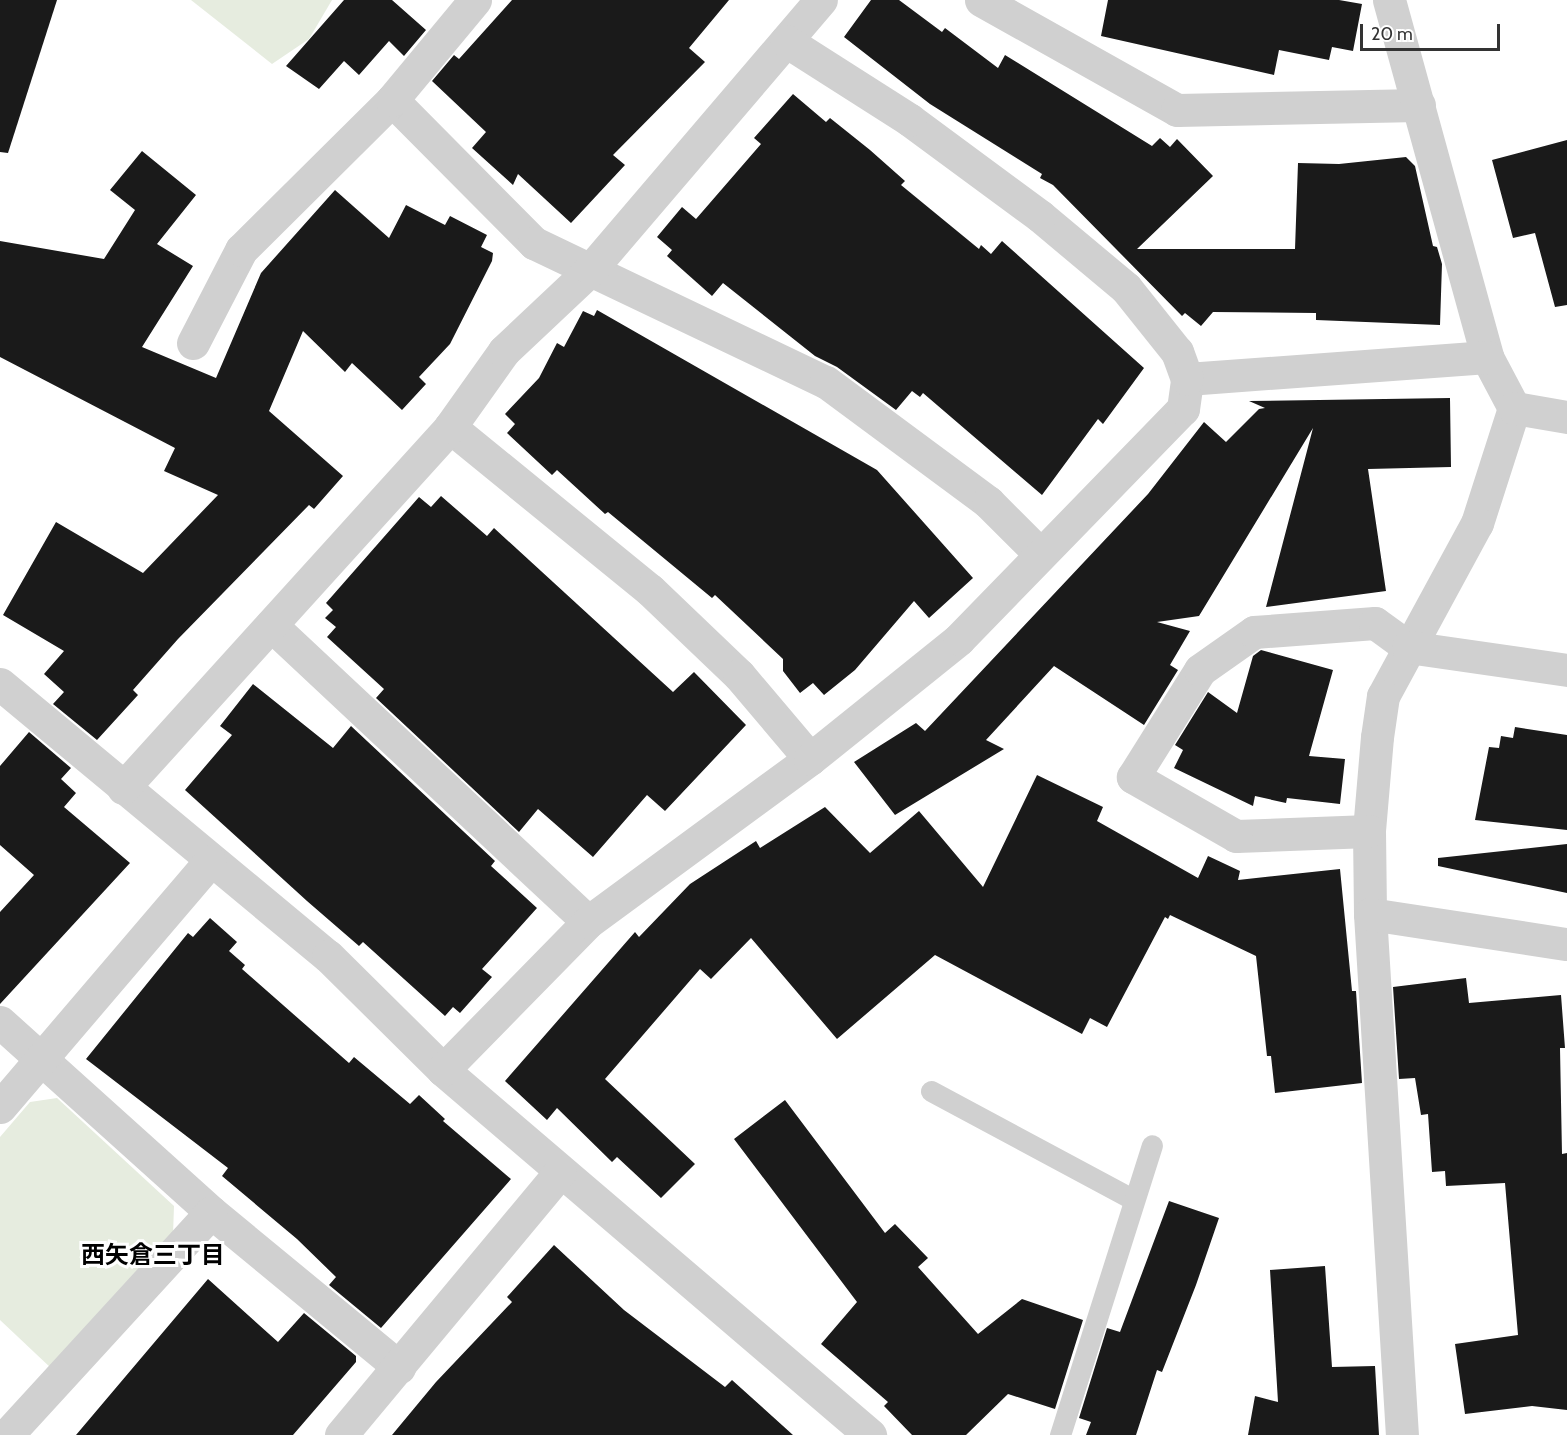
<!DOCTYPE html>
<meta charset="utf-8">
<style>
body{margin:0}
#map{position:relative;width:1567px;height:1435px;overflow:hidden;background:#fff;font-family:Cabin,"Noto Sans JP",sans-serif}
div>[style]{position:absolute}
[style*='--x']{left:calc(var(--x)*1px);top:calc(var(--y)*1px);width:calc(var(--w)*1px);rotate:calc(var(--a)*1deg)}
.green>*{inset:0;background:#e6ecdf}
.building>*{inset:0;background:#1a1a1a}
.service>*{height:21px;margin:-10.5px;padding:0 10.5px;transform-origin:10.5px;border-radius:10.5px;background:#d0d0d0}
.minor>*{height:33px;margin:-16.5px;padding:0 16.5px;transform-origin:16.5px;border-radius:16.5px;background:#d0d0d0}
span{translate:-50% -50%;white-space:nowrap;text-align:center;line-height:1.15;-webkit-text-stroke:6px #fff;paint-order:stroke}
.neighbourhood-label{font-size:24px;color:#000;font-weight:700}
.scale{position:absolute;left:1360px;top:24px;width:140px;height:27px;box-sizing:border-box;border:3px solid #333;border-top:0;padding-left:8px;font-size:18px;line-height:21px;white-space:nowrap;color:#333;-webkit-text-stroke:4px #fff;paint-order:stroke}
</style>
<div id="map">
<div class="green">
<div style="clip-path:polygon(191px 0,332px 0,309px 39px,272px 64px)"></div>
<div style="clip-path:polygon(57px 1098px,174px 1206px,173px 1235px,52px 1369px,0 1320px,0 1137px,30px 1102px)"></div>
</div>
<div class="building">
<div style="clip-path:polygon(0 0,57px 0,8px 153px,0 152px)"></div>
<div style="clip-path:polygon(344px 0,392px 0,426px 30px,404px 56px,389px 41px,359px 75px,344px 61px,319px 89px,286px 66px)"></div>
<div style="clip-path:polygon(512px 0,729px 0,689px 48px,705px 62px,613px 155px,625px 165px,571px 223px,518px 174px,513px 185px,472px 148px,486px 132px,432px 81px,454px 55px,459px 59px)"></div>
<div style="clip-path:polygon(871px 0,899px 0,942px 32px,945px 28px,998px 68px,1005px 55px,1152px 146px,1160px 138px,1170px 147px,1177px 139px,1213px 176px,1137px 249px,1295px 249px,1298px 163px,1339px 164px,1406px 157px,1415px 166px,1433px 246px,1437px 247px,1442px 264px,1440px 325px,1316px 320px,1316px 313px,1213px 312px,1201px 326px,1185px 313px,1182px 316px,1053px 185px,1040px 178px,1042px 174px,930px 104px,844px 37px)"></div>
<div style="clip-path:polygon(1108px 0,1339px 0,1362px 4px,1353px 51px,1332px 47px,1329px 60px,1279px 50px,1274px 75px,1101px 36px)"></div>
<div style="clip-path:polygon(793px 94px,826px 122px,830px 118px,870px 150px,905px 181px,901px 185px,979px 249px,981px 245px,991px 254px,1002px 241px,1144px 368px,1103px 424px,1098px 419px,1042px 495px,923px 393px,920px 397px,912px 391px,896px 410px,837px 367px,815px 356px,723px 283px,712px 296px,667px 256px,672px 250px,657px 237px,682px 207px,696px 219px,761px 144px,754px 138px)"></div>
<div style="clip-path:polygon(1567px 140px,1567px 305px,1555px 307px,1535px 233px,1513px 238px,1492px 160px)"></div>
<div style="clip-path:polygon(142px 151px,196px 195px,157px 244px,193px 266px,142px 347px,216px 378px,261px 273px,335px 190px,389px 238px,406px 205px,445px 225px,450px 216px,487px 235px,481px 247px,493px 253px,492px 261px,450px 344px,419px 377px,426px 384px,402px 410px,352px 363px,345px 372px,303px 331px,269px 411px,343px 476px,314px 509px,309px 505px,178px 639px,133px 690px,138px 695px,97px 740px,53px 704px,64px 692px,44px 674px,64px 651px,3px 615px,56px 522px,143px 573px,218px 495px,164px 471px,175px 448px,0 357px,0 241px,104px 259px,135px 210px,110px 190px)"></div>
<div style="clip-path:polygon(597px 310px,877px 470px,973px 578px,929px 618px,914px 601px,855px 670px,824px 695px,813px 683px,800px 693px,783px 671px,783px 659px,715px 595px,712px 598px,608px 512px,605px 514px,557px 470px,552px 475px,507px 433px,515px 424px,505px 414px,539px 378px,557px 343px,564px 347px,583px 311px,594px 316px)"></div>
<div style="clip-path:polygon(1450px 398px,1451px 467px,1368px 469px,1386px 591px,1266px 607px,1313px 428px,1199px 616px,1157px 622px,1190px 631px,1170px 665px,1178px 670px,1144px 725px,1054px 666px,986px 740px,1004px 749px,895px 815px,854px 762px,916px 723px,925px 731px,1148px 494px,1204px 422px,1226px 442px,1259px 409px,1265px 408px,1249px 401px)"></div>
<div style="clip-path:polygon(441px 496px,487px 536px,494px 528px,673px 692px,694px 672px,746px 725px,665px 811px,647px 795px,593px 857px,538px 809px,519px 832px,376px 698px,384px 689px,327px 637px,336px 627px,325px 618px,333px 610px,326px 603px,419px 497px,431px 507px)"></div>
<div style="clip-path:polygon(1261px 650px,1333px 670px,1309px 756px,1345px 759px,1340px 804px,1287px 798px,1286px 803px,1255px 796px,1253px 806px,1174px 768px,1183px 750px,1175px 745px,1208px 692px,1237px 713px,1253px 656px)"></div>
<div style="clip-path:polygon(253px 684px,333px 748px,351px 726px,495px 861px,491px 866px,537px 908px,482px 969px,492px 977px,460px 1013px,453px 1007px,445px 1016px,363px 942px,359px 946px,307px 901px,185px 790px,232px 735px,220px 726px)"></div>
<div style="clip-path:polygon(1515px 727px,1567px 735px,1567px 830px,1475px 820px,1489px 747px,1499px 748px,1501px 736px,1513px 738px)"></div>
<div style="clip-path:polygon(29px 732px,71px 768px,61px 779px,76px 793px,64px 807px,130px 863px,0 1004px,0 912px,34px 875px,0 845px,0 766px)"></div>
<div style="clip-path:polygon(1037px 775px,1103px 807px,1097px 821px,1198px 878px,1208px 856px,1240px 871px,1238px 880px,1340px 869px,1352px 991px,1356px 991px,1362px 1083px,1275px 1093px,1271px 1056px,1267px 1056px,1256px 956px,1170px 915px,1168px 919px,1165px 917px,1107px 1027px,1090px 1018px,1082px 1034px,935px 955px,837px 1039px,751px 938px,711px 979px,700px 969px,605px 1079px,695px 1164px,661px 1198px,617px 1157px,612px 1162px,557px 1108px,547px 1120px,505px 1081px,635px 932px,639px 937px,690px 884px,756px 841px,760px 848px,825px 807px,870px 853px,919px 811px,983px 887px)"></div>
<div style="clip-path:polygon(1567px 844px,1567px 893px,1438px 866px,1438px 858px)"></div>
<div style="clip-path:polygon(210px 918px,237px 942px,229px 951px,245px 965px,242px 969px,349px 1063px,354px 1057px,410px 1104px,419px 1095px,445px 1119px,443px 1121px,511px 1179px,381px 1328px,329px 1285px,336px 1277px,297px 1239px,222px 1176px,228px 1168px,86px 1059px,188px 933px,193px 937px)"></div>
<div style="clip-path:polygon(1466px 978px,1469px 1003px,1561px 995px,1565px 1048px,1560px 1048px,1562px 1154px,1567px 1153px,1567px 1410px,1532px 1406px,1465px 1414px,1455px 1344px,1518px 1335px,1505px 1183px,1446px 1186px,1445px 1171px,1432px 1172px,1428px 1114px,1421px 1115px,1415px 1078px,1399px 1079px,1393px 987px)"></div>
<div style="clip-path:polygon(785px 1100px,885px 1233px,895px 1224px,928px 1258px,918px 1267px,978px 1334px,1022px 1299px,1083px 1320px,1055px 1409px,1008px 1394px,966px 1435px,912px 1435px,884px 1406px,888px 1402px,821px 1344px,857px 1302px,734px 1139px)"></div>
<div style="clip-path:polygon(1169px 1201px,1219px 1218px,1196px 1285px,1162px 1372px,1157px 1370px,1136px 1435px,1086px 1435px,1091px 1422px,1079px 1418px,1107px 1328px,1120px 1332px)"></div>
<div style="clip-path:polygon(554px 1245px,624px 1310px,725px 1387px,732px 1380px,793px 1435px,392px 1435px,436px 1382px,512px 1302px,507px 1297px)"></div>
<div style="clip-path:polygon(1325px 1266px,1332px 1367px,1375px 1366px,1379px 1435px,1248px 1435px,1255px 1396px,1278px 1402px,1270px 1270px)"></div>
<div style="clip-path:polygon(208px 1279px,278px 1342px,304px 1313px,356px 1356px,356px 1362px,293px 1435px,76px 1435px)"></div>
</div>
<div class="service">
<div style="--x:931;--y:1091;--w:230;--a:28.2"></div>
<div style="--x:1060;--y:1435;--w:304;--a:-72.4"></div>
</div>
<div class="minor">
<div style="--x:981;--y:0;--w:225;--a:29.3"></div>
<div style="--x:1177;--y:110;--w:242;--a:-1.2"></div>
<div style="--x:1389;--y:0;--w:370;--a:74.6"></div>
<div style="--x:1487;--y:357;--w:58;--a:62.1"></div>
<div style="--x:1514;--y:408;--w:121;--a:107.8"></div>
<div style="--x:1477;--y:523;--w:197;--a:118.5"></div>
<div style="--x:1383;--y:696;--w:41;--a:98.3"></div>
<div style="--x:1377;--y:737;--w:94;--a:94.9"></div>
<div style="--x:1369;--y:831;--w:83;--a:89.3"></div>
<div style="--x:1370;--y:914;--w:522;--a:86.49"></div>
<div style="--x:392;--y:100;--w:202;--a:45.2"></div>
<div style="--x:534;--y:243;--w:323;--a:25.5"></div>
<div style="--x:826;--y:382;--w:202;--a:36.5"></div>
<div style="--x:988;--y:502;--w:72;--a:45"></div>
<div style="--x:193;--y:343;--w:105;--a:-62.7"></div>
<div style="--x:241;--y:250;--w:213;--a:-44.8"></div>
<div style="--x:392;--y:100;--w:130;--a:-50.3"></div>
<div style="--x:1187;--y:379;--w:301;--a:-4.2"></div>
<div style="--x:1514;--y:408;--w:54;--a:9.6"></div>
<div style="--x:450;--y:427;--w:258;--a:39.2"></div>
<div style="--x:650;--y:590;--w:123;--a:43.7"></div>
<div style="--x:739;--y:675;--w:110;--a:49.8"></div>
<div style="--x:271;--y:625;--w:434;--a:43.1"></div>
<div style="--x:0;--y:684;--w:426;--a:39.7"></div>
<div style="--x:328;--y:956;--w:162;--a:44.7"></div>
<div style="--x:443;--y:1070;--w:562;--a:40.52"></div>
<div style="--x:123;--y:788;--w:487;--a:-47.8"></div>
<div style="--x:450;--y:427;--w:93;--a:-54.6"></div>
<div style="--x:504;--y:351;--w:120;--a:-43.3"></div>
<div style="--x:591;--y:269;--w:354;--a:-49.5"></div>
<div style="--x:1369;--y:831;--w:133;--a:177.8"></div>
<div style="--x:1236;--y:836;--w:119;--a:-150.2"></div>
<div style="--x:1133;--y:777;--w:126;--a:-57.9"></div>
<div style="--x:1200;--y:670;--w:66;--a:-35.1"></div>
<div style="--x:1254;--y:632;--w:121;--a:-4.3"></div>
<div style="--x:1375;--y:623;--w:41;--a:36"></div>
<div style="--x:1408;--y:647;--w:161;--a:8.2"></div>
<div style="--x:1370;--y:914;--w:199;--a:8.7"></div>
<div style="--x:0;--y:1022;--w:284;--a:42"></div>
<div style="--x:211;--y:1212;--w:244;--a:39.5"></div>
<div style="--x:443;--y:1070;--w:207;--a:-45.6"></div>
<div style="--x:588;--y:922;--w:275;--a:-36.3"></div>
<div style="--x:810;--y:759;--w:191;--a:-38.8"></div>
<div style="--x:959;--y:639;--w:321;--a:-45.8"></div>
<div style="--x:1183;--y:409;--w:30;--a:-82"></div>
<div style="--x:1187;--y:379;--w:29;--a:-110"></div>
<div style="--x:1177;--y:352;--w:82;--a:-128.6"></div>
<div style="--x:1126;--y:288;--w:112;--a:-140.1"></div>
<div style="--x:1040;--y:216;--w:162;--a:-143.6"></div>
<div style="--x:910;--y:120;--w:147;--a:-147.5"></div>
<div style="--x:0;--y:1107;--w:323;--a:-49.5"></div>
<div style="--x:7;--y:1435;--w:302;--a:-47.5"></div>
<div style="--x:341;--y:1435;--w:342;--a:-50.2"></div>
</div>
<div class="neighbourhood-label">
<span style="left:153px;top:1255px">西矢倉三丁目</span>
</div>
<div class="scale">20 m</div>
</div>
